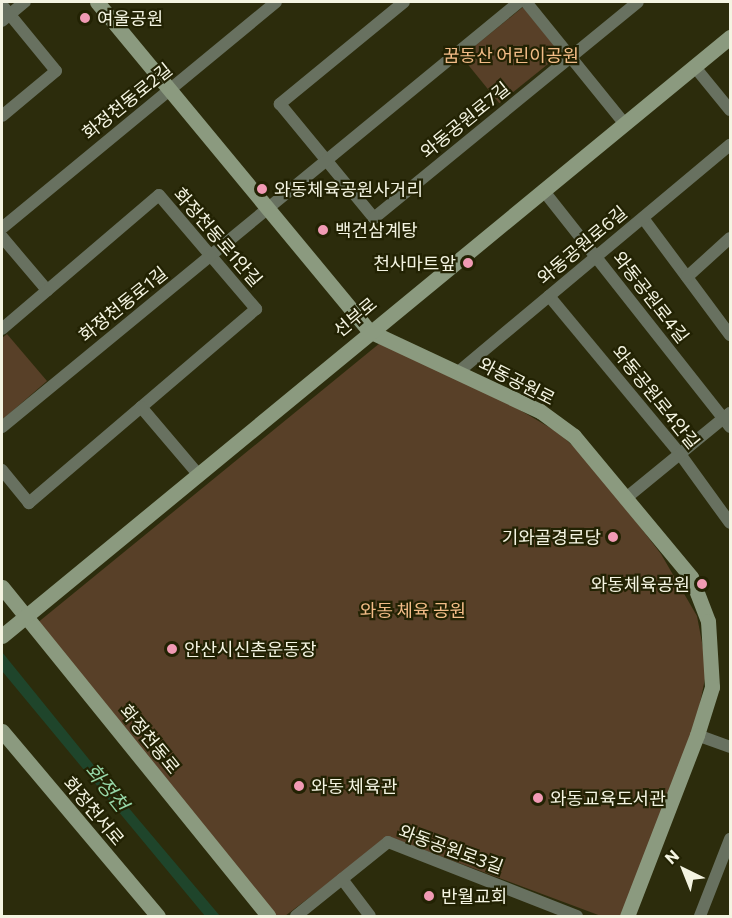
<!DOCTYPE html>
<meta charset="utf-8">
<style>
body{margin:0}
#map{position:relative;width:732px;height:918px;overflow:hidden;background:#2c2c0c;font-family:Commissioner,"Noto Sans KR",sans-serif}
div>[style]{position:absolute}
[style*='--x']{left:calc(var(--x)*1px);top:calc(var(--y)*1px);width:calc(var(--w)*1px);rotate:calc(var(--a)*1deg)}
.green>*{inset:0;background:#584028;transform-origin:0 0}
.water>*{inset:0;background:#1f452b}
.street>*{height:12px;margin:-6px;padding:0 6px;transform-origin:6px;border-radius:6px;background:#687160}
.secondary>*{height:15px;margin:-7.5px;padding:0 7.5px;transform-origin:7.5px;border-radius:7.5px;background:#8b9a7f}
.dots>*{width:16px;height:16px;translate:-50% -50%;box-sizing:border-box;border:3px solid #222203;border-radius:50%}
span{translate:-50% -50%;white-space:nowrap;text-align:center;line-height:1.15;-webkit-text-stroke:4.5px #222203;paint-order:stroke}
.poi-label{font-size:18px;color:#f4f4e2}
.left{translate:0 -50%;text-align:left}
.right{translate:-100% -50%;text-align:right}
.park-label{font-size:18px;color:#f2bc87}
.street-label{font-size:18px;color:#f4f4e2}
.water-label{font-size:20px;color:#96d6a7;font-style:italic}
.frame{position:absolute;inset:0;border:3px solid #f4f4e2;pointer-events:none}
.north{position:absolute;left:654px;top:840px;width:60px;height:60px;-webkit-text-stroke:4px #222203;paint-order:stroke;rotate:317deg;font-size:16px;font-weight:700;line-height:24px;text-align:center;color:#f4f4e2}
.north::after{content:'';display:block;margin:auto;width:21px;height:27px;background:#f4f4e2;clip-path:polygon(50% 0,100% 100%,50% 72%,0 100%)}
</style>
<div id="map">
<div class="green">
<div style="left:523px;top:7px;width:60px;height:79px;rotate:51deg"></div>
<div style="clip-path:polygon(7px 334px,47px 381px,2px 420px,2px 338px)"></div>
<div style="clip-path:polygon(391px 334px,559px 433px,590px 462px,661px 554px,697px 616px,707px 669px,698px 713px,626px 916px,601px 916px,389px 837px,285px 916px,273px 916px,36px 624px)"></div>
</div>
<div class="water">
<div style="clip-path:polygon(2px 652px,122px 800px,220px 916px,205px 916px,2px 671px)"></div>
</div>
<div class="street">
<div style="--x:404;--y:2;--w:161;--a:140.6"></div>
<div style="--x:280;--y:104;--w:148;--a:50.5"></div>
<div style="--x:374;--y:218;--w:341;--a:-39.3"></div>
<div style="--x:526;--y:2;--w:156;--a:51"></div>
<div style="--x:2;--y:5;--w:85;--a:50.7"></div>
<div style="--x:56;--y:71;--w:70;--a:140.2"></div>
<div style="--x:2;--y:21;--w:30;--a:-40"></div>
<div style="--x:694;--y:66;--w:57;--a:50.7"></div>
<div style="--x:543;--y:190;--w:302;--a:51.7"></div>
<div style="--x:643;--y:218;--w:146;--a:53.4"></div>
<div style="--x:2;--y:228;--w:355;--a:-39.5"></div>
<div style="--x:2;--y:237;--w:70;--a:49.7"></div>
<div style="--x:687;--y:277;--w:58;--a:-42.2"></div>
<div style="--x:549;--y:296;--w:205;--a:50.3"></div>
<div style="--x:680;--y:454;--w:85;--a:54.1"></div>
<div style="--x:2;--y:329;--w:206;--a:-40.5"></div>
<div style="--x:159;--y:195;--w:150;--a:49.6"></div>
<div style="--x:256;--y:309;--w:299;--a:139.5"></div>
<div style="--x:29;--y:503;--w:43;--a:-129.3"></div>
<div style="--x:457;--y:373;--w:356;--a:-39.9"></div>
<div style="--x:141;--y:407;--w:88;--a:49.6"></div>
<div style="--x:2;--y:427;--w:669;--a:-39.42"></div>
<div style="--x:626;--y:498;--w:134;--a:-39.3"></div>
<div style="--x:697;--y:735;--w:35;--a:20"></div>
<div style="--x:342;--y:879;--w:46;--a:52.9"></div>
<div style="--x:296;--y:916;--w:118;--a:-38.8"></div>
<div style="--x:388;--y:842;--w:203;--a:21.4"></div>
<div style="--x:700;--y:916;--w:83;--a:-68.7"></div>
</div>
<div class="secondary">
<div style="--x:97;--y:2;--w:427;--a:50.4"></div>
<div style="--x:369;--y:331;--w:189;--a:25.1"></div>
<div style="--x:540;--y:411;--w:42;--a:36.3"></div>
<div style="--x:574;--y:436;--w:183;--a:50.3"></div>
<div style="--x:691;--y:577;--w:47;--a:68.9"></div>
<div style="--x:708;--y:621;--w:66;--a:86.5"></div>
<div style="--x:712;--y:687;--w:50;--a:107.4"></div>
<div style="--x:697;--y:735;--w:194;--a:111.1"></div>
<div style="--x:2;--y:587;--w:423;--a:51"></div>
<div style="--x:2;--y:636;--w:943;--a:-39.45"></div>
<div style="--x:2;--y:731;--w:242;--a:49.9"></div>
</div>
<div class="dots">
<div style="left:85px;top:18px;background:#f19ab4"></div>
<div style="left:262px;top:189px;background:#f19ab4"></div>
<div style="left:323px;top:230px;background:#f19ab4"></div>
<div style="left:468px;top:263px;background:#f19ab4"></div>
<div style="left:613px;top:537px;background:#f19ab4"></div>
<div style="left:702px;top:584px;background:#f19ab4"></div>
<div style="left:172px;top:649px;background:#f19ab4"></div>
<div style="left:299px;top:786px;background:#f19ab4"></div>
<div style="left:538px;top:798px;background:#f19ab4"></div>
<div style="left:429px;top:896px;background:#f19ab4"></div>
</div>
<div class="poi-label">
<span class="left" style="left:97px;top:18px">여울공원</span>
<span class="left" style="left:274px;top:189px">와동체육공원사거리</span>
<span class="left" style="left:335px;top:230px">백건삼계탕</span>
<span class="right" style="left:456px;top:263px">천사마트앞</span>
<span class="right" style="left:601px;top:537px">기와골경로당</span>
<span class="right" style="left:690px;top:584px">와동체육공원</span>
<span class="left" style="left:184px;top:649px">안산시신촌운동장</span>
<span class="left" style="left:311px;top:786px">와동 체육관</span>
<span class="left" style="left:550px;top:798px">와동교육도서관</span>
<span class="left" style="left:441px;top:896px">반월교회</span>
</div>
<div class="park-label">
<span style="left:511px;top:55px">꿈동산 어린이공원</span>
<span style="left:413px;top:610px">와동 체육 공원</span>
</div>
<div class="street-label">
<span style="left:127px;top:101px;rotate:-39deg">화정천동로2길</span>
<span style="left:465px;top:120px;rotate:-39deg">와동공원로7길</span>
<span style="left:218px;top:237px;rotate:49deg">화정천동로1안길</span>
<span style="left:582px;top:245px;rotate:-40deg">와동공원로6길</span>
<span style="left:651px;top:297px;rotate:52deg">와동공원로4길</span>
<span style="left:123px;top:304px;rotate:-39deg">화정천동로1길</span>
<span style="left:355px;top:317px;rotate:-40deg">선부로</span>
<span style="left:517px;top:381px;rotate:27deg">와동공원로</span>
<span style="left:656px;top:397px;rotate:51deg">와동공원로4안길</span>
<span style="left:150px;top:739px;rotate:51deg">화정천동로</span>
<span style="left:94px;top:811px;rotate:50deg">화정천서로</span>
<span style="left:451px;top:849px;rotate:20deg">와동공원로3길</span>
</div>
<div class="water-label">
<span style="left:107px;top:787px;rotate:51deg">화정천</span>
</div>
<div class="frame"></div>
<div class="north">N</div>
</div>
